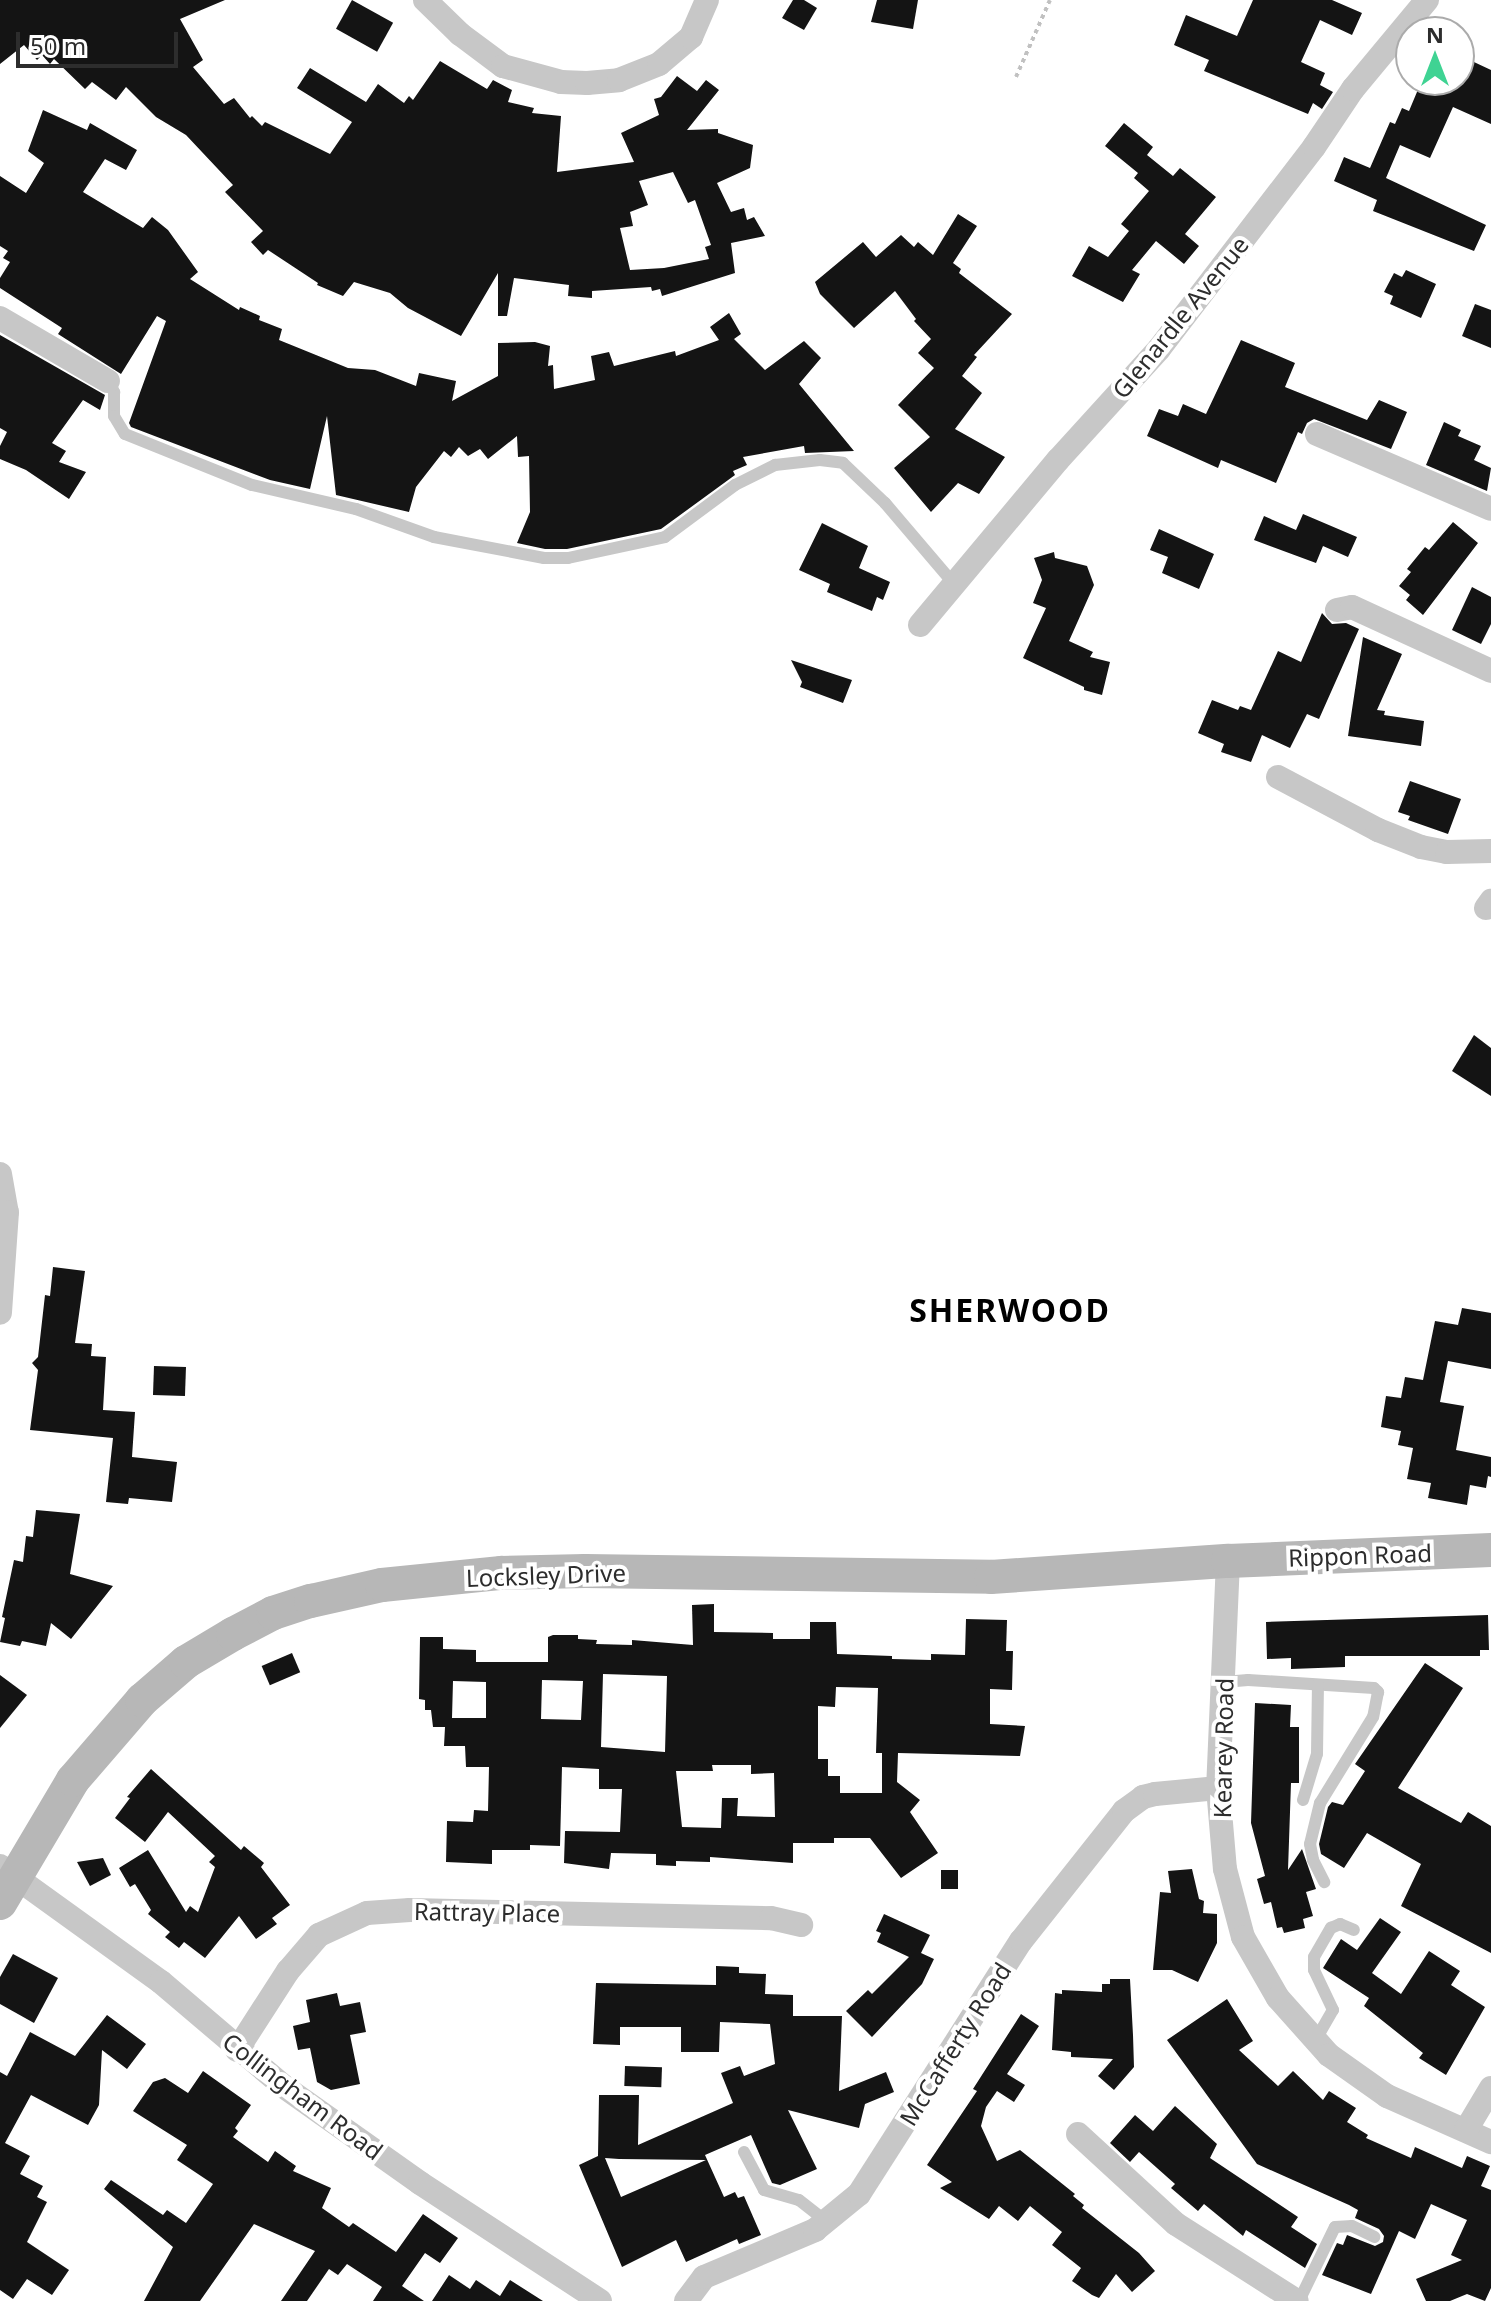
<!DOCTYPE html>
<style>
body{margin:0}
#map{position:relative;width:1491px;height:2301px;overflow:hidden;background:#fff;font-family:"Noto Sans",sans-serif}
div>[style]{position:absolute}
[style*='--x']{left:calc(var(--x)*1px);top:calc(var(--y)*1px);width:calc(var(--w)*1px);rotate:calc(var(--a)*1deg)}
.building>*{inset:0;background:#141414;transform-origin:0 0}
.path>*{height:4px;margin-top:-2px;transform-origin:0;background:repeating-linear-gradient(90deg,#c1c1c1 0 4px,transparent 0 8px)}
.lane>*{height:12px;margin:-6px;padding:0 6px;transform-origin:6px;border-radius:6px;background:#c7c7c7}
.street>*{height:24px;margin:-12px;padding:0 12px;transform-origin:12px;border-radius:12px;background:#c7c7c7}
.secondary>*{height:34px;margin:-17px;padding:0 17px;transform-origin:17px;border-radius:17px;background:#b7b7b7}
span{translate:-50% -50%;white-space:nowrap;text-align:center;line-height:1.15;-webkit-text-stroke:8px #fff;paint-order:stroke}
.street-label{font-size:24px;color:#2d2d2d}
.district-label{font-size:32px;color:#000;font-weight:700;letter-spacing:2px}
.north{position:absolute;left:1395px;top:16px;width:80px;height:80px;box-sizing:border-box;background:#fff;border:2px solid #ababab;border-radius:50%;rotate:0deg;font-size:22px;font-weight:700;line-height:32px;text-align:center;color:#2d2d2d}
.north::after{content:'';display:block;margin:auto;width:28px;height:36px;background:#3fd393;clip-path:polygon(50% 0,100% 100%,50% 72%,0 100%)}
.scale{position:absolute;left:16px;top:32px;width:162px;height:36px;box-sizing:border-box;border:4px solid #2d2d2d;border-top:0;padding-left:10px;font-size:24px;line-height:28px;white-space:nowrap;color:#2d2d2d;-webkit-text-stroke:6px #fff;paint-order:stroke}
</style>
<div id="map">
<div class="building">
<div style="clip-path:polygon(evenodd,0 0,225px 0,180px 19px,203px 60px,193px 67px,224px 104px,234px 98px,250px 118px,252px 116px,262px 126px,265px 122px,330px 154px,352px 122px,297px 88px,310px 68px,366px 102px,378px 84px,404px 103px,409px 96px,413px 100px,440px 61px,487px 89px,493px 80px,512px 90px,508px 102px,534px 108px,532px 113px,561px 116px,557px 172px,634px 162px,621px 133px,659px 115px,654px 99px,661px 97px,677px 76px,697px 91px,706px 80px,719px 90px,687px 130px,718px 129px,718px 133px,753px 145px,750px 168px,717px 183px,731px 212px,744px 208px,747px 220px,754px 217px,765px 236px,731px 243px,735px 273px,662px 296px,660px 289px,652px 291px,651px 287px,592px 291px,592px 298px,568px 296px,569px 285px,514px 278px,507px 316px,498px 316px,498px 273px,461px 336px,408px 308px,390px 293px,354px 282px,343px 296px,317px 285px,318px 283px,268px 250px,263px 255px,251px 242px,263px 231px,225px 192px,233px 185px,186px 135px,156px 117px,126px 87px,116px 100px,92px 82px,85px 89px,54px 59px,50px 64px,42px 55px,37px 60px,24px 45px,0 64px,0 0,673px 172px,688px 203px,695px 200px,711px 245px,705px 247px,709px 259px,664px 268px,630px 270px,620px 228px,633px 226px,630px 212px,648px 205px,639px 181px,673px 172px)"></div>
<div style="left:352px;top:0;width:47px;height:33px;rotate:29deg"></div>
<div style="clip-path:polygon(793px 0,804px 0,817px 8px,804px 30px,782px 18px)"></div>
<div style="clip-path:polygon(877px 0,918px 0,913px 29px,871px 22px)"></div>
<div style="clip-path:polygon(1253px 0,1332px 0,1362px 13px,1352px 35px,1320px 20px,1301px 62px,1325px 73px,1320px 85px,1333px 92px,1322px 109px,1313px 103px,1308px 114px,1204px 71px,1209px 60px,1174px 45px,1186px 15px,1237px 36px)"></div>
<div style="clip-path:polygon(1459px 55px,1491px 70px,1491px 124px,1453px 107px,1430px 158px,1400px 145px,1386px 178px,1486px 225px,1474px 251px,1373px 211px,1377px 200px,1334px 181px,1344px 157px,1370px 168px,1390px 122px,1395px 124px,1402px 108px,1409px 111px,1422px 80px,1459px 80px)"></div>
<div style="clip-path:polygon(43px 110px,87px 130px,90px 123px,137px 150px,126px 170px,105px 159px,83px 192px,143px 228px,152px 217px,168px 230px,198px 272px,190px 279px,239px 310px,240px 307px,260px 316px,259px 320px,282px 329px,279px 340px,348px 368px,375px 370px,416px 386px,419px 373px,456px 381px,452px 401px,498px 376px,498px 343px,535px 342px,550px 346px,548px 366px,553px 365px,554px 389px,595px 380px,591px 356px,609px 352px,614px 366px,675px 351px,676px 356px,719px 340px,710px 327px,729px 313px,741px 334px,734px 339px,765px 370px,804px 341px,821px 358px,799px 384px,854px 451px,805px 453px,804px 446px,743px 457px,747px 465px,733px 471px,735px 475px,661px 529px,567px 549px,545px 549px,517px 543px,530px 512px,529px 456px,518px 457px,517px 436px,488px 459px,480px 449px,468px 456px,459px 447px,451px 457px,444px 451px,416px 487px,409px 512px,336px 495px,327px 416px,310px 489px,270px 480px,131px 427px,129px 423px,166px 321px,157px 316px,121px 374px,58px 334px,62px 328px,0 288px,0 278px,10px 262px,3px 258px,8px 251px,0 246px,0 176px,26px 193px,44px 163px,28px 151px)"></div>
<div style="clip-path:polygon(1124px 123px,1153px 147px,1147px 155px,1173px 176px,1180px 168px,1216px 197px,1185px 234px,1199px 246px,1184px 264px,1156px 241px,1132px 270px,1140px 274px,1123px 302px,1072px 276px,1089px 246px,1108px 257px,1129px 231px,1121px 224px,1149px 191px,1134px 178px,1138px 173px,1105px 146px)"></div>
<div style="clip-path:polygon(958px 214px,977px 226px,953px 263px,961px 269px,959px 273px,1012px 314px,974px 355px,977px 357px,962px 376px,982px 393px,955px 429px,1005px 457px,979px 494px,958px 483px,931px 512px,894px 468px,930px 437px,898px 405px,934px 368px,918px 353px,931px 339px,914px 321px,916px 319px,895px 291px,854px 328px,820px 294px,815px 282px,863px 242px,876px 257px,901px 235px,914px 247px,918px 242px,933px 255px)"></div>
<div style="clip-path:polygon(1406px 270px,1436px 284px,1421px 318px,1390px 304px,1393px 296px,1384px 292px,1394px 273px,1402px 277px)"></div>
<div style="clip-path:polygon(1475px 304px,1491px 310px,1491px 348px,1462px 336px)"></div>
<div style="clip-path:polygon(0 335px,105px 395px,100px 410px,83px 400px,52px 443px,66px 451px,59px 462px,86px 472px,69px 499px,26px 470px,0 459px,0 446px,7px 432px,0 428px)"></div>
<div style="clip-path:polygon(1241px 340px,1295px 363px,1285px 387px,1367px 420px,1379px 400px,1407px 412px,1391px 449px,1314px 419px,1307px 423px,1302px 434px,1298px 432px,1276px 483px,1221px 460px,1218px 468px,1147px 436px,1159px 409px,1178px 416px,1183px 404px,1206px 414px)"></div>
<div style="clip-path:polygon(1444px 422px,1461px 430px,1458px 436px,1481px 446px,1474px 460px,1491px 468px,1487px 491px,1426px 465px)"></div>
<div style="clip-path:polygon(1303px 514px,1357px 537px,1348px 557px,1323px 546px,1316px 563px,1254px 540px,1264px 516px,1296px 530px)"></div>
<div style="clip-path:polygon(1453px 522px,1478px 543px,1423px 615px,1406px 600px,1410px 595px,1399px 586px,1411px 572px,1407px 569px,1425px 547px,1429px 550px)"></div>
<div style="clip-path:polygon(822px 523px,868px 546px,859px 568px,890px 582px,883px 600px,877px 597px,872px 611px,827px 592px,830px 584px,799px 570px)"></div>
<div style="clip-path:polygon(1159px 529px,1214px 554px,1199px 589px,1162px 573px,1168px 557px,1150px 550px)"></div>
<div style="clip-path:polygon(1054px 552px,1055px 558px,1087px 566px,1094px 585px,1069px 641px,1093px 652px,1090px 657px,1110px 662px,1102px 695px,1084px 690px,1084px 687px,1023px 658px,1046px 608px,1033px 603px,1042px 580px,1034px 558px)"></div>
<div style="clip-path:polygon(1472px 587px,1491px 597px,1491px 624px,1481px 644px,1452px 630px)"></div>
<div style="clip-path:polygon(1322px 613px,1332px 624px,1346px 623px,1359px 629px,1319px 719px,1307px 714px,1290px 748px,1262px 735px,1251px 762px,1221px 752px,1224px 744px,1198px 733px,1212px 700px,1238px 710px,1240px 706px,1251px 710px,1278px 651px,1301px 662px)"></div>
<div style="clip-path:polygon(1363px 637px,1402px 654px,1377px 710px,1385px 711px,1384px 715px,1424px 721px,1421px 746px,1348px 736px)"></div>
<div style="clip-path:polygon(791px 660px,852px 680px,843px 703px,800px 687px,802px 682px)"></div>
<div style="clip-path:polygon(1410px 781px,1461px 799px,1448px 834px,1408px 820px,1410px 816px,1398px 812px)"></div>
<div style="clip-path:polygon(1474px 1035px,1491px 1048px,1491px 1096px,1452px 1071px)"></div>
<div style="clip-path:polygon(53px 1267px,85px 1271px,75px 1343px,92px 1344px,91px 1356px,106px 1357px,103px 1410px,135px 1412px,132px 1457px,177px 1462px,172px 1502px,129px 1498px,128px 1504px,106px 1502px,113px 1438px,30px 1430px,38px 1370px,32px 1363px,38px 1357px,45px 1295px,50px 1296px)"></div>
<div style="clip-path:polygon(1462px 1308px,1491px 1313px,1491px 1369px,1448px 1361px,1440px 1402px,1464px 1406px,1456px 1450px,1491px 1457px,1491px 1477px,1488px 1476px,1486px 1488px,1470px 1485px,1467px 1505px,1428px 1498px,1431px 1483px,1407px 1479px,1413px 1448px,1398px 1445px,1401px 1431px,1381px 1427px,1386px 1396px,1401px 1398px,1405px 1377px,1423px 1380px,1435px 1321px,1458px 1325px)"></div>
<div style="left:154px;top:1366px;width:32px;height:29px;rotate:2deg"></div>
<div style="clip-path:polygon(36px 1510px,80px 1514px,70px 1574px,113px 1586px,71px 1639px,51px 1623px,46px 1646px,22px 1641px,20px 1646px,0 1642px,5px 1618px,2px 1617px,14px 1560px,23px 1562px,26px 1536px,33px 1537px)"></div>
<div style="clip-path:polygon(evenodd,714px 1604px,714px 1632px,773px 1633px,773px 1639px,810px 1639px,810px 1622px,836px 1622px,837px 1654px,892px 1656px,892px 1659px,931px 1660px,931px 1654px,965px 1655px,966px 1619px,1007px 1620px,1006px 1651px,1013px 1651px,1012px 1690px,990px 1689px,990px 1724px,1025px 1726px,1020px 1756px,898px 1753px,897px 1782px,920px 1800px,910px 1812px,938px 1853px,901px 1878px,870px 1838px,834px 1838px,834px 1843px,793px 1843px,793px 1863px,710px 1857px,710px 1862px,676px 1861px,676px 1866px,656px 1865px,656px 1854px,611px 1853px,609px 1869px,564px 1863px,565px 1831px,620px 1832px,622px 1789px,599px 1789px,599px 1769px,562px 1767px,560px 1846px,530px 1845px,530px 1850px,492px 1850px,492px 1864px,446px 1862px,447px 1821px,473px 1822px,474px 1810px,488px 1811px,489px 1767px,466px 1767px,465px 1746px,444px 1746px,445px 1727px,433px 1727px,431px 1710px,425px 1710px,425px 1700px,419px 1699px,420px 1637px,443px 1637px,443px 1649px,476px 1650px,476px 1662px,548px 1662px,548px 1637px,553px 1635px,578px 1635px,578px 1639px,597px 1640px,596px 1644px,632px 1645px,632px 1640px,693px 1645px,692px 1605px,714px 1604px,603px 1674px,667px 1676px,665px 1752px,601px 1747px,603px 1674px,714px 1604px,542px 1680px,583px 1681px,581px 1720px,541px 1719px,542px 1680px,714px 1604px,453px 1681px,486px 1682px,486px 1718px,452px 1718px,453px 1681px,714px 1604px,836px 1687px,878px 1688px,876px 1753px,882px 1753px,882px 1793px,840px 1793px,840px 1776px,828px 1776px,828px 1759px,818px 1759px,818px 1706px,835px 1707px,836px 1687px,714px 1604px,712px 1765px,751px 1765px,751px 1774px,774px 1773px,775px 1817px,737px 1816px,738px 1798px,722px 1798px,721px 1828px,682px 1827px,676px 1771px,713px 1771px,712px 1765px)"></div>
<div style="clip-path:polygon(1488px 1615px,1489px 1650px,1480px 1650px,1480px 1656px,1345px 1656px,1345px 1667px,1291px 1669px,1291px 1658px,1267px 1659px,1266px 1622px)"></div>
<div style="left:292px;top:1653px;width:21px;height:33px;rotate:67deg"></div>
<div style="clip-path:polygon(1425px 1663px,1463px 1688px,1398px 1788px,1461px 1823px,1468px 1812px,1491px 1826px,1491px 1953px,1401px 1906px,1421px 1864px,1367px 1833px,1344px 1868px,1321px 1854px,1319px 1844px,1328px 1807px,1332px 1802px,1343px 1805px,1365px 1771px,1355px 1764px)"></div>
<div style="clip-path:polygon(0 1675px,27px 1695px,0 1728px)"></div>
<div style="clip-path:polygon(1255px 1703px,1291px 1705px,1290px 1727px,1299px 1727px,1299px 1783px,1291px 1783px,1288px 1870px,1302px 1849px,1316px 1889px,1306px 1892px,1313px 1916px,1303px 1919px,1305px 1928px,1284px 1933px,1282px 1927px,1277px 1928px,1271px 1902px,1264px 1904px,1257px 1879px,1265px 1876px,1251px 1823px)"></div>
<div style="clip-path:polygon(151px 1769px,241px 1850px,244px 1846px,264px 1863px,261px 1867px,290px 1905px,272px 1918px,277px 1924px,256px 1939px,239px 1916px,205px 1958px,184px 1942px,179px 1948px,165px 1937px,170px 1932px,148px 1914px,151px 1910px,135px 1884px,130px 1887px,119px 1868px,148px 1850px,186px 1912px,190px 1906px,198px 1912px,215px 1867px,209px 1862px,215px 1856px,168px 1812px,145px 1842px,115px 1818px,130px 1798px,127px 1797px)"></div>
<div style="clip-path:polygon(103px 1858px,111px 1875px,90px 1886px,77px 1862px)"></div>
<div style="clip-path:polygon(1192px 1869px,1199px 1899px,1204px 1901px,1203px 1913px,1217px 1914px,1217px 1943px,1198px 1982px,1172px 1970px,1153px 1970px,1160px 1892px,1171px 1893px,1168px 1871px)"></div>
<div style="left:941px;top:1870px;width:17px;height:19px"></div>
<div style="clip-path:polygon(884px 1914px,930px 1935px,921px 1953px,934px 1959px,922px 1984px,872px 2037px,846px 2011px,868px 1990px,872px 1994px,909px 1957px,877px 1942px,881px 1933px,876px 1931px)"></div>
<div style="clip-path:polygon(1380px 1918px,1401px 1932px,1372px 1973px,1401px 1994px,1429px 1951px,1460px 1971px,1451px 1985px,1485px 2007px,1446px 2075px,1419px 2058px,1423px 2053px,1364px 2006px,1369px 1998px,1323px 1968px,1341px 1939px,1357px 1950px)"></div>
<div style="clip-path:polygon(13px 1954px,58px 1978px,34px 2023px,0 2004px,0 1977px)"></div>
<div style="clip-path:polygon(evenodd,716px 1966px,739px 1967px,739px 1973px,766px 1974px,765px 1994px,793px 1995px,793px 2016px,842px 2016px,839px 2091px,886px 2072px,894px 2092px,865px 2104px,859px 2128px,788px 2110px,817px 2169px,780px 2185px,772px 2183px,751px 2135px,705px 2155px,724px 2197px,735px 2192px,738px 2198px,744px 2196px,761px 2235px,739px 2244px,737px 2239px,686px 2262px,676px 2240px,622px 2267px,579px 2165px,598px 2156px,599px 2095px,639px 2095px,638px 2145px,733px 2103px,721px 2073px,740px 2066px,744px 2076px,775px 2064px,770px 2024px,720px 2022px,719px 2052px,681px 2052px,681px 2027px,620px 2027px,620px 2045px,593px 2044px,596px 1983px,716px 1985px,716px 1966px,605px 2158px,619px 2159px,706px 2160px,621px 2197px,605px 2158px)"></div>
<div style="clip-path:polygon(1110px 1979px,1130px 1979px,1133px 2035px,1134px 2067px,1114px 2090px,1098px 2076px,1113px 2059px,1071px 2057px,1071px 2052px,1052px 2050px,1055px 1993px,1062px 1994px,1062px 1990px,1102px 1992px,1102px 1984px,1110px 1984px)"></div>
<div style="clip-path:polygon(337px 1993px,340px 2006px,360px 2002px,366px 2032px,350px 2035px,360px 2084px,331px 2090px,317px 2082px,310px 2048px,298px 2050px,293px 2026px,310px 2022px,306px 2000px)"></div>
<div style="clip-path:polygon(1227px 1999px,1253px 2041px,1239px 2050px,1278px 2086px,1293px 2071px,1323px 2100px,1329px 2091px,1356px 2108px,1347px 2122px,1368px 2135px,1366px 2138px,1411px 2158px,1415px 2147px,1462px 2168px,1467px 2156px,1490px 2166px,1481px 2186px,1491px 2190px,1491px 2288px,1485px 2301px,1467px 2294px,1450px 2301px,1426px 2301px,1416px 2279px,1462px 2260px,1451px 2255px,1467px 2220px,1431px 2204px,1415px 2239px,1399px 2231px,1371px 2294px,1322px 2275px,1337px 2243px,1343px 2245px,1347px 2235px,1375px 2246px,1383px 2242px,1384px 2236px,1379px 2229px,1355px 2218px,1358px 2210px,1349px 2205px,1257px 2164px,1167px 2040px)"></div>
<div style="clip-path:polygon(1021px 2014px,1039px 2026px,1007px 2074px,1025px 2085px,1014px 2102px,997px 2091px,986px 2107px,981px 2126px,997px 2161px,1020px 2150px,1075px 2194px,1073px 2196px,1084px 2205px,1082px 2208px,1139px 2253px,1155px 2271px,1132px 2292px,1116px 2274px,1099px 2298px,1092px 2295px,1072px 2281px,1081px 2268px,1052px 2245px,1062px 2232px,1030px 2206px,1018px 2221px,999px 2206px,989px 2219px,940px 2188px,952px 2182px,927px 2165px,977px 2091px,973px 2089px)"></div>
<div style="clip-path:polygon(107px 2015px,146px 2044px,127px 2069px,102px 2050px,99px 2105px,88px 2125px,31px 2095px,5px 2143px,30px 2156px,20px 2174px,43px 2186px,37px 2197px,47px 2202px,27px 2242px,69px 2270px,52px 2295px,27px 2279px,13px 2299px,0 2290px,0 2072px,7px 2076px,30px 2032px,75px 2056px)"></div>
<div style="left:625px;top:2066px;width:37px;height:20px;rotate:2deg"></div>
<div style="clip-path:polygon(203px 2071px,251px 2105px,235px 2128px,238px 2131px,233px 2137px,268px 2162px,275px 2151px,296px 2166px,293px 2171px,331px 2188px,322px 2208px,349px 2227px,353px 2223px,396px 2252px,423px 2214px,458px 2238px,440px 2263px,425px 2253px,402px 2286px,424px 2301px,373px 2301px,382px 2287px,347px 2264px,338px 2275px,329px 2269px,307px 2301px,281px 2301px,315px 2251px,254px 2224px,200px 2301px,144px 2301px,173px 2247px,104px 2189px,111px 2180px,163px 2215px,167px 2210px,186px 2223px,213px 2184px,177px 2160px,187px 2145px,133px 2111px,153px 2082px,165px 2078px,188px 2093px)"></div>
<div style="clip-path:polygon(1175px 2106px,1217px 2144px,1210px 2158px,1298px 2217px,1291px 2227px,1317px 2244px,1305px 2268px,1246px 2230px,1243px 2236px,1204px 2204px,1198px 2211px,1171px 2188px,1175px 2184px,1139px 2152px,1130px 2162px,1110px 2143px,1135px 2115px,1153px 2131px)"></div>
<div style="clip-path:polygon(449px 2275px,470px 2289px,476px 2280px,500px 2296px,510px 2280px,543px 2301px,432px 2301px)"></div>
</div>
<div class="path">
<div style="--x:1016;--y:77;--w:84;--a:-66.2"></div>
</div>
<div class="lane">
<div style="--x:108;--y:381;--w:13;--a:61"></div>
<div style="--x:114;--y:392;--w:24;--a:90"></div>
<div style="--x:114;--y:416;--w:21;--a:59"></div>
<div style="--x:125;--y:434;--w:137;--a:21.9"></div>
<div style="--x:252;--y:485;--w:107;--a:13"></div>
<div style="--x:356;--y:509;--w:83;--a:19.7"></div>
<div style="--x:434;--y:537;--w:112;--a:10.8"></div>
<div style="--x:544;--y:558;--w:24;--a:0"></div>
<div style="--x:568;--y:558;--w:99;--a:-12.2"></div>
<div style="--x:665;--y:537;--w:87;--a:-36.6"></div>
<div style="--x:735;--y:485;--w:45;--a:-26.6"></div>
<div style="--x:775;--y:465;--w:45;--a:-6.3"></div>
<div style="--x:820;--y:460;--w:23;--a:7"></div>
<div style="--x:843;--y:463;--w:58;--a:43.6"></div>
<div style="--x:885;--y:503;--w:105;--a:49.6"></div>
<div style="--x:1224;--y:1682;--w:24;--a:-5"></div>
<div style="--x:1248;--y:1680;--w:126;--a:3.6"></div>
<div style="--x:1374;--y:1688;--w:6;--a:45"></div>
<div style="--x:1378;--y:1692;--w:25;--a:101"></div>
<div style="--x:1373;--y:1717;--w:101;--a:121.6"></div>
<div style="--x:1320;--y:1803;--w:42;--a:103.7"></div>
<div style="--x:1310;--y:1844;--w:16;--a:79"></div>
<div style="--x:1313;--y:1860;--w:25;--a:63"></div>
<div style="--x:1303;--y:1800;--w:48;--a:-73.1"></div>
<div style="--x:1317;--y:1754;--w:69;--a:-89.2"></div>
<div style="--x:1315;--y:2041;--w:36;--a:-60"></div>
<div style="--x:1333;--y:2010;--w:44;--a:-115.4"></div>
<div style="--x:1314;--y:1970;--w:13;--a:-90"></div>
<div style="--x:1314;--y:1957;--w:34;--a:-60"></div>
<div style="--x:1331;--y:1928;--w:10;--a:-24"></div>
<div style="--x:1340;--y:1924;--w:15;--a:23"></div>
<div style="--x:744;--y:2152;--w:43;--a:62.2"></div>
<div style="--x:764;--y:2190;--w:36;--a:16"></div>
<div style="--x:799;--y:2200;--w:36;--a:38"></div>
<div style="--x:1299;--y:2301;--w:82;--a:-64.1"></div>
<div style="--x:1335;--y:2227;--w:17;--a:-3"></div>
<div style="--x:1352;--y:2226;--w:25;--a:26"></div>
</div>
<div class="street">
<div style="--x:425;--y:0;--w:49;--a:44.2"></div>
<div style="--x:460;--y:34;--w:54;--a:36.7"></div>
<div style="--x:503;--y:66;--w:60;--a:15.4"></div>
<div style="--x:561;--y:82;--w:26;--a:2"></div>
<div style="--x:587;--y:83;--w:32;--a:-5"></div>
<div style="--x:619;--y:80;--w:43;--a:-21.8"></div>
<div style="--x:659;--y:64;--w:42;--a:-40.2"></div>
<div style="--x:691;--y:37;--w:40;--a:-66.6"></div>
<div style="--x:0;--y:318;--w:125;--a:30.3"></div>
<div style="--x:1317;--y:434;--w:189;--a:23.3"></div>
<div style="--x:1337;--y:610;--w:15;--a:-11"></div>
<div style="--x:1352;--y:607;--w:153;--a:24.7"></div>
<div style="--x:920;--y:625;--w:215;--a:-50.1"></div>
<div style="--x:1058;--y:460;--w:150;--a:-47.7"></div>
<div style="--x:1159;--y:349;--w:255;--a:-52.5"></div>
<div style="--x:1314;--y:147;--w:70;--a:-56.1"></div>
<div style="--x:1353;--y:89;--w:116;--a:-50.3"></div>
<div style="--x:1278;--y:777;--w:113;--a:27.9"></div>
<div style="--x:1378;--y:830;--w:46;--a:21.6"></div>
<div style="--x:1421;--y:847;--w:26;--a:11"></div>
<div style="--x:1447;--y:852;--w:44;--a:-1.3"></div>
<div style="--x:1486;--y:908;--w:9;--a:-54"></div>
<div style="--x:0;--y:1174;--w:39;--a:80"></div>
<div style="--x:7;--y:1212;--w:101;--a:94"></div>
<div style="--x:1228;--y:1561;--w:227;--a:92.5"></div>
<div style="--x:1218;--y:1788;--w:81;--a:85.1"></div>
<div style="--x:1225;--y:1869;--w:70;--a:75.2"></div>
<div style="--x:1243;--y:1937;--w:70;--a:60.2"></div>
<div style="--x:1278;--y:1998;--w:76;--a:48.2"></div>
<div style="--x:1329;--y:2055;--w:71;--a:35.3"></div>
<div style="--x:1387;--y:2096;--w:114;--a:23.9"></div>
<div style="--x:0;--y:1866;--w:198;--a:35.8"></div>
<div style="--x:161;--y:1982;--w:160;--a:40.4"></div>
<div style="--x:283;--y:2086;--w:168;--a:35.3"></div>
<div style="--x:420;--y:2183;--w:215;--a:33.2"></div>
<div style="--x:237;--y:2050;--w:94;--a:-57.2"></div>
<div style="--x:288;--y:1971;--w:48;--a:-49.3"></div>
<div style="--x:319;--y:1935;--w:53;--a:-24.6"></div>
<div style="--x:367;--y:1913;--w:43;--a:-4"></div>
<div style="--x:410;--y:1910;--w:361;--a:1.3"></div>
<div style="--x:771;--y:1918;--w:31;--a:13"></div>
<div style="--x:1466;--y:2130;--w:49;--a:-59.2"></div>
<div style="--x:1078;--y:2134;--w:133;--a:42.6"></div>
<div style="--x:1176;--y:2224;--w:143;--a:32.5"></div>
<div style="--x:686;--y:2301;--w:30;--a:-53"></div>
<div style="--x:704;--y:2277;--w:121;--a:-22.9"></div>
<div style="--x:815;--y:2230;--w:57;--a:-39.3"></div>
<div style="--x:859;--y:2194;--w:300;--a:-57.4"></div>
<div style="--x:1021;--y:1941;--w:166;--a:-51.6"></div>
<div style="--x:1124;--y:1811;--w:24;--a:-36"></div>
<div style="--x:1143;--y:1797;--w:12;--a:-14"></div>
<div style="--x:1155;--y:1794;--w:63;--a:-5.4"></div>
</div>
<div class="secondary">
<div style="--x:0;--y:1903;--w:143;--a:-59.3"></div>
<div style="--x:73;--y:1780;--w:106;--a:-49.2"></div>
<div style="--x:142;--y:1700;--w:58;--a:-40.8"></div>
<div style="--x:186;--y:1662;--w:55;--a:-30.8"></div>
<div style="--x:233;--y:1634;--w:45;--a:-27.7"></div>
<div style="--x:273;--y:1613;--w:40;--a:-18"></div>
<div style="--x:311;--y:1601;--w:73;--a:-12.7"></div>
<div style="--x:382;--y:1585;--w:120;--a:-5.8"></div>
<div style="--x:501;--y:1573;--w:84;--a:-1.4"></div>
<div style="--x:585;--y:1571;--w:406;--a:0.8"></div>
<div style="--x:991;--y:1577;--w:238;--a:-3.9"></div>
<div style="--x:1228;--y:1561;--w:263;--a:-2.4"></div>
</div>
<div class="street-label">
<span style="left:1180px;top:317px;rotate:-51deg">Glenardle Avenue</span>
<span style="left:1360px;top:1555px;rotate:-2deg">Rippon Road</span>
<span style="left:546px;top:1575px;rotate:-2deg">Locksley Drive</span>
<span style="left:1223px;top:1748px;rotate:-89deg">Kearey Road</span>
<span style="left:487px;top:1912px;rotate:1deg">Rattray Place</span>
<span style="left:955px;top:2044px;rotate:-58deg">McCafferty Road</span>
<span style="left:303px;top:2096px;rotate:37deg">Collingham Road</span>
</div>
<div class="district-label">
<span style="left:1010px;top:1310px">SHERWOOD</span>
</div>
<div class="north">N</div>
<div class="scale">50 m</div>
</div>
